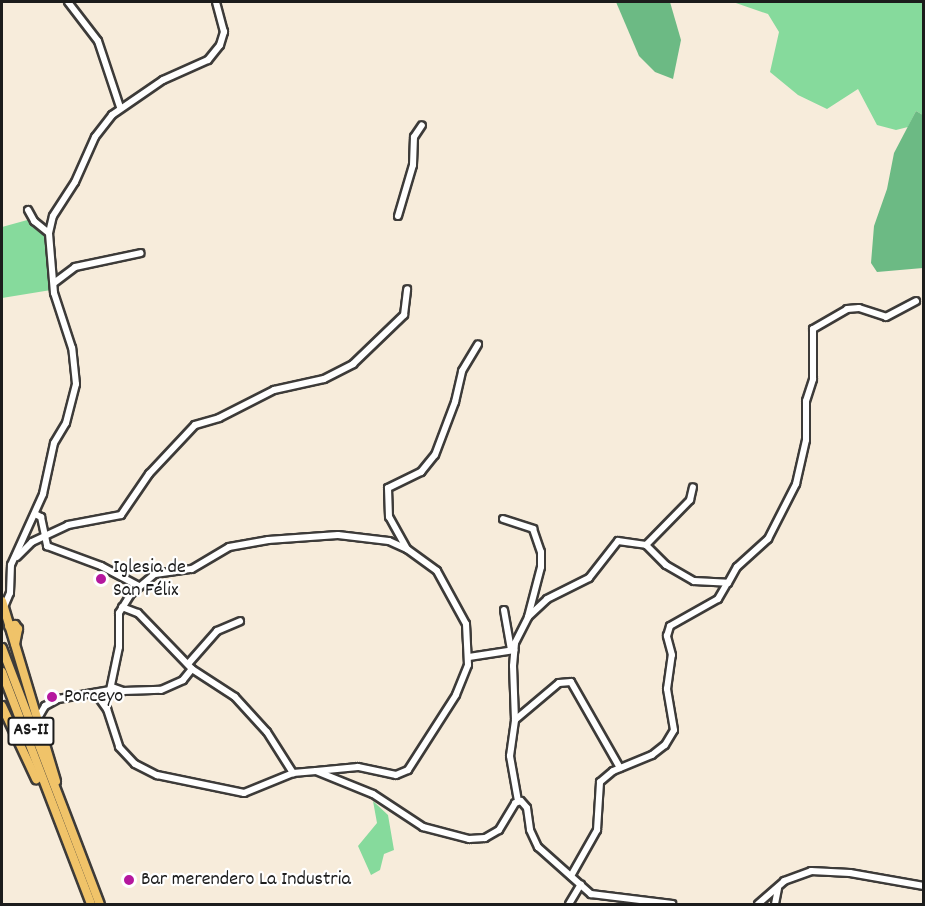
<!DOCTYPE html>
<meta charset="utf-8">
<style>
body{margin:0}
#map{position:relative;width:925px;height:906px;overflow:hidden;background:#f7ecdb;font-family:Dekko,sans-serif}
div>[style]{position:absolute}
[style*='--x']{left:calc(var(--x)*1px);top:calc(var(--y)*1px);width:calc(var(--w)*1px);rotate:calc(var(--a)*1deg)}
.green>*{inset:0;background:#86da9c}
.forest>*{inset:0;background:#6cba84}
.roads{filter:drop-shadow(2px 0 #3d3b39) drop-shadow(-2px 0 #3d3b39) drop-shadow(0 2px #3d3b39) drop-shadow(0 -2px #3d3b39)}
.minor>*{height:6px;margin:-3px;padding:0 3px;transform-origin:3px;border-radius:3px;background:#fff}
.highway>*{height:8px;margin:-4px;padding:0 4px;transform-origin:4px;border-radius:4px;background:#f0c369}
.dots>*{width:16px;height:16px;translate:-50% -50%;box-sizing:border-box;border:3px solid #fff;border-radius:50%}
span{translate:-50% -50%;white-space:nowrap;text-align:center;line-height:1.15;-webkit-text-stroke:4.5px #fff;paint-order:stroke}
.shield-label span{padding:2px 4px;background:#fff;border:2px solid;border-radius:4px;-webkit-text-stroke-width:0}
.shield-label{font-size:18px;color:#1c1c1c;font-weight:700}
.poi-label{font-size:20px;color:#1c1c1c}
.left{translate:0 -50%;text-align:left}
.frame{position:absolute;inset:0;border:3px solid #1c1c1c;pointer-events:none}
</style>
<div id="map">
<div class="green">
<div style="clip-path:polygon(733px 2px,923px 2px,923px 115px,916px 111px,908px 127px,896px 130px,877px 125px,858px 89px,827px 109px,798px 95px,770px 72px,779px 32px,768px 14px)"></div>
<div style="clip-path:polygon(31px 219px,46px 236px,51px 290px,2px 298px,2px 227px)"></div>
<div style="clip-path:polygon(373px 801px,388px 815px,394px 850px,384px 854px,380px 870px,371px 875px,358px 846px,377px 823px)"></div>
</div>
<div class="forest">
<div style="clip-path:polygon(616px 2px,670px 2px,681px 40px,673px 79px,655px 72px,639px 56px)"></div>
<div style="clip-path:polygon(916px 111px,923px 115px,923px 268px,877px 272px,871px 263px,874px 226px,887px 189px,894px 153px)"></div>
</div>
<div class="roads">
<div class="minor">
<div style="--x:68;--y:2;--w:49;--a:52.4"></div>
<div style="--x:98;--y:41;--w:70;--a:71.6"></div>
<div style="--x:28;--y:210;--w:13;--a:61"></div>
<div style="--x:34;--y:221;--w:19;--a:39"></div>
<div style="--x:398;--y:216;--w:53;--a:-73.6"></div>
<div style="--x:413;--y:165;--w:28;--a:-88"></div>
<div style="--x:414;--y:137;--w:14;--a:-56"></div>
<div style="--x:54;--y:283;--w:26;--a:-37"></div>
<div style="--x:75;--y:267;--w:67;--a:-12"></div>
<div style="--x:35;--y:514;--w:7;--a:27"></div>
<div style="--x:41;--y:517;--w:30;--a:78"></div>
<div style="--x:47;--y:546;--w:58;--a:20.3"></div>
<div style="--x:101;--y:566;--w:43;--a:27.8"></div>
<div style="--x:503;--y:519;--w:32;--a:18"></div>
<div style="--x:533;--y:529;--w:24;--a:71"></div>
<div style="--x:541;--y:552;--w:15;--a:90"></div>
<div style="--x:541;--y:567;--w:52;--a:104.6"></div>
<div style="--x:646;--y:545;--w:63;--a:-45.6"></div>
<div style="--x:690;--y:500;--w:13;--a:-77"></div>
<div style="--x:407;--y:549;--w:37;--a:-119"></div>
<div style="--x:389;--y:517;--w:29;--a:-92"></div>
<div style="--x:388;--y:488;--w:37;--a:-26"></div>
<div style="--x:421;--y:472;--w:22;--a:-51"></div>
<div style="--x:435;--y:455;--w:57;--a:-69.3"></div>
<div style="--x:455;--y:402;--w:32;--a:-77"></div>
<div style="--x:462;--y:371;--w:31;--a:-59"></div>
<div style="--x:17;--y:557;--w:21;--a:-45"></div>
<div style="--x:32;--y:542;--w:40;--a:-25"></div>
<div style="--x:68;--y:525;--w:54;--a:-10.7"></div>
<div style="--x:121;--y:515;--w:50;--a:-55.7"></div>
<div style="--x:149;--y:474;--w:67;--a:-46.8"></div>
<div style="--x:195;--y:425;--w:25;--a:-16"></div>
<div style="--x:219;--y:418;--w:62;--a:-27"></div>
<div style="--x:274;--y:390;--w:51;--a:-12.4"></div>
<div style="--x:324;--y:379;--w:33;--a:-27"></div>
<div style="--x:353;--y:364;--w:71;--a:-43.9"></div>
<div style="--x:404;--y:315;--w:26;--a:-83"></div>
<div style="--x:4;--y:607;--w:15;--a:-67"></div>
<div style="--x:10;--y:593;--w:28;--a:-88"></div>
<div style="--x:11;--y:565;--w:78;--a:-65.7"></div>
<div style="--x:43;--y:494;--w:52;--a:-77.8"></div>
<div style="--x:54;--y:443;--w:23;--a:-59"></div>
<div style="--x:66;--y:423;--w:40;--a:-75.6"></div>
<div style="--x:76;--y:384;--w:36;--a:-96"></div>
<div style="--x:72;--y:348;--w:58;--a:-108.1"></div>
<div style="--x:54;--y:293;--w:60;--a:-94.8"></div>
<div style="--x:49;--y:233;--w:17;--a:-77"></div>
<div style="--x:53;--y:216;--w:40;--a:-57.1"></div>
<div style="--x:75;--y:182;--w:49;--a:-66"></div>
<div style="--x:95;--y:137;--w:28;--a:-52"></div>
<div style="--x:112;--y:115;--w:62;--a:-34.5"></div>
<div style="--x:163;--y:80;--w:49;--a:-24"></div>
<div style="--x:208;--y:60;--w:19;--a:-51"></div>
<div style="--x:220;--y:45;--w:14;--a:-73"></div>
<div style="--x:224;--y:32;--w:31;--a:-105"></div>
<div style="--x:122;--y:607;--w:17;--a:21"></div>
<div style="--x:138;--y:613;--w:78;--a:46"></div>
<div style="--x:192;--y:669;--w:51;--a:33.1"></div>
<div style="--x:235;--y:697;--w:47;--a:47.6"></div>
<div style="--x:267;--y:732;--w:49;--a:57.6"></div>
<div style="--x:504;--y:610;--w:40;--a:80"></div>
<div style="--x:469;--y:657;--w:46;--a:-8.8"></div>
<div style="--x:188;--y:664;--w:44;--a:-48.7"></div>
<div style="--x:217;--y:631;--w:25;--a:-23"></div>
<div style="--x:112;--y:687;--w:12;--a:20"></div>
<div style="--x:123;--y:691;--w:38;--a:-2"></div>
<div style="--x:161;--y:690;--w:24;--a:-24"></div>
<div style="--x:183;--y:680;--w:14;--a:-51"></div>
<div style="--x:96;--y:694;--w:19;--a:54"></div>
<div style="--x:107;--y:709;--w:40;--a:72"></div>
<div style="--x:119;--y:747;--w:23;--a:47"></div>
<div style="--x:135;--y:764;--w:25;--a:27"></div>
<div style="--x:157;--y:775;--w:89;--a:11.7"></div>
<div style="--x:244;--y:793;--w:53;--a:-22.2"></div>
<div style="--x:293;--y:773;--w:23;--a:-5"></div>
<div style="--x:316;--y:771;--w:61;--a:22"></div>
<div style="--x:373;--y:794;--w:60;--a:33.4"></div>
<div style="--x:423;--y:827;--w:48;--a:14.6"></div>
<div style="--x:469;--y:839;--w:16;--a:-4"></div>
<div style="--x:485;--y:838;--w:16;--a:-30"></div>
<div style="--x:499;--y:830;--w:31;--a:-59"></div>
<div style="--x:515;--y:803;--w:6;--a:-18"></div>
<div style="--x:521;--y:801;--w:9;--a:49"></div>
<div style="--x:527;--y:808;--w:22;--a:82"></div>
<div style="--x:530;--y:830;--w:19;--a:65"></div>
<div style="--x:538;--y:847;--w:71;--a:41.6"></div>
<div style="--x:591;--y:894;--w:82;--a:7"></div>
<div style="--x:38;--y:718;--w:14;--a:-60"></div>
<div style="--x:45;--y:706;--w:15;--a:-28"></div>
<div style="--x:58;--y:699;--w:53;--a:-9.8"></div>
<div style="--x:110;--y:690;--w:44;--a:-78.2"></div>
<div style="--x:119;--y:647;--w:34;--a:-90"></div>
<div style="--x:119;--y:613;--w:22;--a:-58"></div>
<div style="--x:131;--y:594;--w:31;--a:-40"></div>
<div style="--x:155;--y:574;--w:37;--a:-8"></div>
<div style="--x:192;--y:569;--w:43;--a:-30.7"></div>
<div style="--x:229;--y:547;--w:40;--a:-10"></div>
<div style="--x:268;--y:540;--w:70;--a:-4.1"></div>
<div style="--x:338;--y:535;--w:51;--a:6.7"></div>
<div style="--x:389;--y:541;--w:20;--a:24"></div>
<div style="--x:407;--y:549;--w:37;--a:36"></div>
<div style="--x:437;--y:571;--w:60;--a:61.3"></div>
<div style="--x:466;--y:624;--w:41;--a:87.2"></div>
<div style="--x:468;--y:665;--w:32;--a:112"></div>
<div style="--x:456;--y:695;--w:89;--a:122.6"></div>
<div style="--x:408;--y:770;--w:13;--a:157"></div>
<div style="--x:396;--y:775;--w:39;--a:-168"></div>
<div style="--x:358;--y:767;--w:42;--a:174.6"></div>
<div style="--x:515;--y:720;--w:57;--a:-40.1"></div>
<div style="--x:559;--y:683;--w:12;--a:-5"></div>
<div style="--x:571;--y:682;--w:99;--a:60.3"></div>
<div style="--x:518;--y:801;--w:46;--a:-100.1"></div>
<div style="--x:510;--y:756;--w:36;--a:-82"></div>
<div style="--x:515;--y:720;--w:54;--a:-92.1"></div>
<div style="--x:513;--y:666;--w:23;--a:-85"></div>
<div style="--x:515;--y:643;--w:29;--a:-63"></div>
<div style="--x:528;--y:617;--w:26;--a:-43"></div>
<div style="--x:547;--y:599;--w:47;--a:-26.6"></div>
<div style="--x:589;--y:578;--w:47;--a:-51.9"></div>
<div style="--x:618;--y:541;--w:28;--a:8"></div>
<div style="--x:646;--y:545;--w:28;--a:45"></div>
<div style="--x:666;--y:565;--w:32;--a:30"></div>
<div style="--x:694;--y:581;--w:34;--a:3"></div>
<div style="--x:728;--y:583;--w:18;--a:-61"></div>
<div style="--x:737;--y:567;--w:42;--a:-42.1"></div>
<div style="--x:768;--y:539;--w:62;--a:-63"></div>
<div style="--x:796;--y:484;--w:45;--a:-77.2"></div>
<div style="--x:806;--y:440;--w:39;--a:-90"></div>
<div style="--x:806;--y:401;--w:23;--a:-72"></div>
<div style="--x:813;--y:379;--w:50;--a:-90"></div>
<div style="--x:813;--y:329;--w:39;--a:-30"></div>
<div style="--x:847;--y:309;--w:12;--a:-5"></div>
<div style="--x:859;--y:308;--w:28;--a:18"></div>
<div style="--x:886;--y:317;--w:34;--a:-28"></div>
<div style="--x:571;--y:876;--w:53;--a:-60.5"></div>
<div style="--x:597;--y:830;--w:48;--a:-86.4"></div>
<div style="--x:600;--y:782;--w:17;--a:-40"></div>
<div style="--x:613;--y:771;--w:42;--a:-22.3"></div>
<div style="--x:652;--y:755;--w:16;--a:-38"></div>
<div style="--x:665;--y:745;--w:17;--a:-59"></div>
<div style="--x:674;--y:730;--w:42;--a:-99.7"></div>
<div style="--x:667;--y:689;--w:34;--a:-82"></div>
<div style="--x:672;--y:655;--w:20;--a:-105"></div>
<div style="--x:667;--y:636;--w:10;--a:-73"></div>
<div style="--x:670;--y:626;--w:55;--a:-29.4"></div>
<div style="--x:718;--y:599;--w:16;--a:-60"></div>
<div style="--x:569;--y:904;--w:23;--a:-59"></div>
<div style="--x:758;--y:904;--w:35;--a:-41"></div>
<div style="--x:784;--y:881;--w:29;--a:-20"></div>
<div style="--x:811;--y:871;--w:39;--a:3"></div>
<div style="--x:850;--y:873;--w:75;--a:10"></div>
<div style="--x:775;--y:904;--w:16;--a:-79"></div>
</div>
<div class="highway">
<div style="--x:2;--y:601;--w:188;--a:73.3"></div>
<div style="--x:9;--y:626;--w:6;--a:-9"></div>
<div style="--x:15;--y:625;--w:5;--a:53"></div>
<div style="--x:18;--y:629;--w:15;--a:101"></div>
<div style="--x:2;--y:648;--w:274;--a:69.1"></div>
<div style="--x:2;--y:672;--w:248;--a:69"></div>
<div style="--x:2;--y:706;--w:81;--a:65"></div>
</div>
</div>
<div class="dots">
<div style="left:101px;top:579px;background:#b5179e"></div>
<div style="left:52px;top:697px;background:#b5179e"></div>
<div style="left:129px;top:880px;background:#b5179e"></div>
</div>
<div class="shield-label">
<span style="left:31px;top:731px">AS-II</span>
</div>
<div class="poi-label">
<span class="left" style="left:113px;top:580px">Iglesia de<br>San Félix</span>
<span class="left" style="left:64px;top:697px">Porceyo</span>
<span class="left" style="left:141px;top:880px">Bar merendero La Industria</span>
</div>
<div class="frame"></div>
</div>
